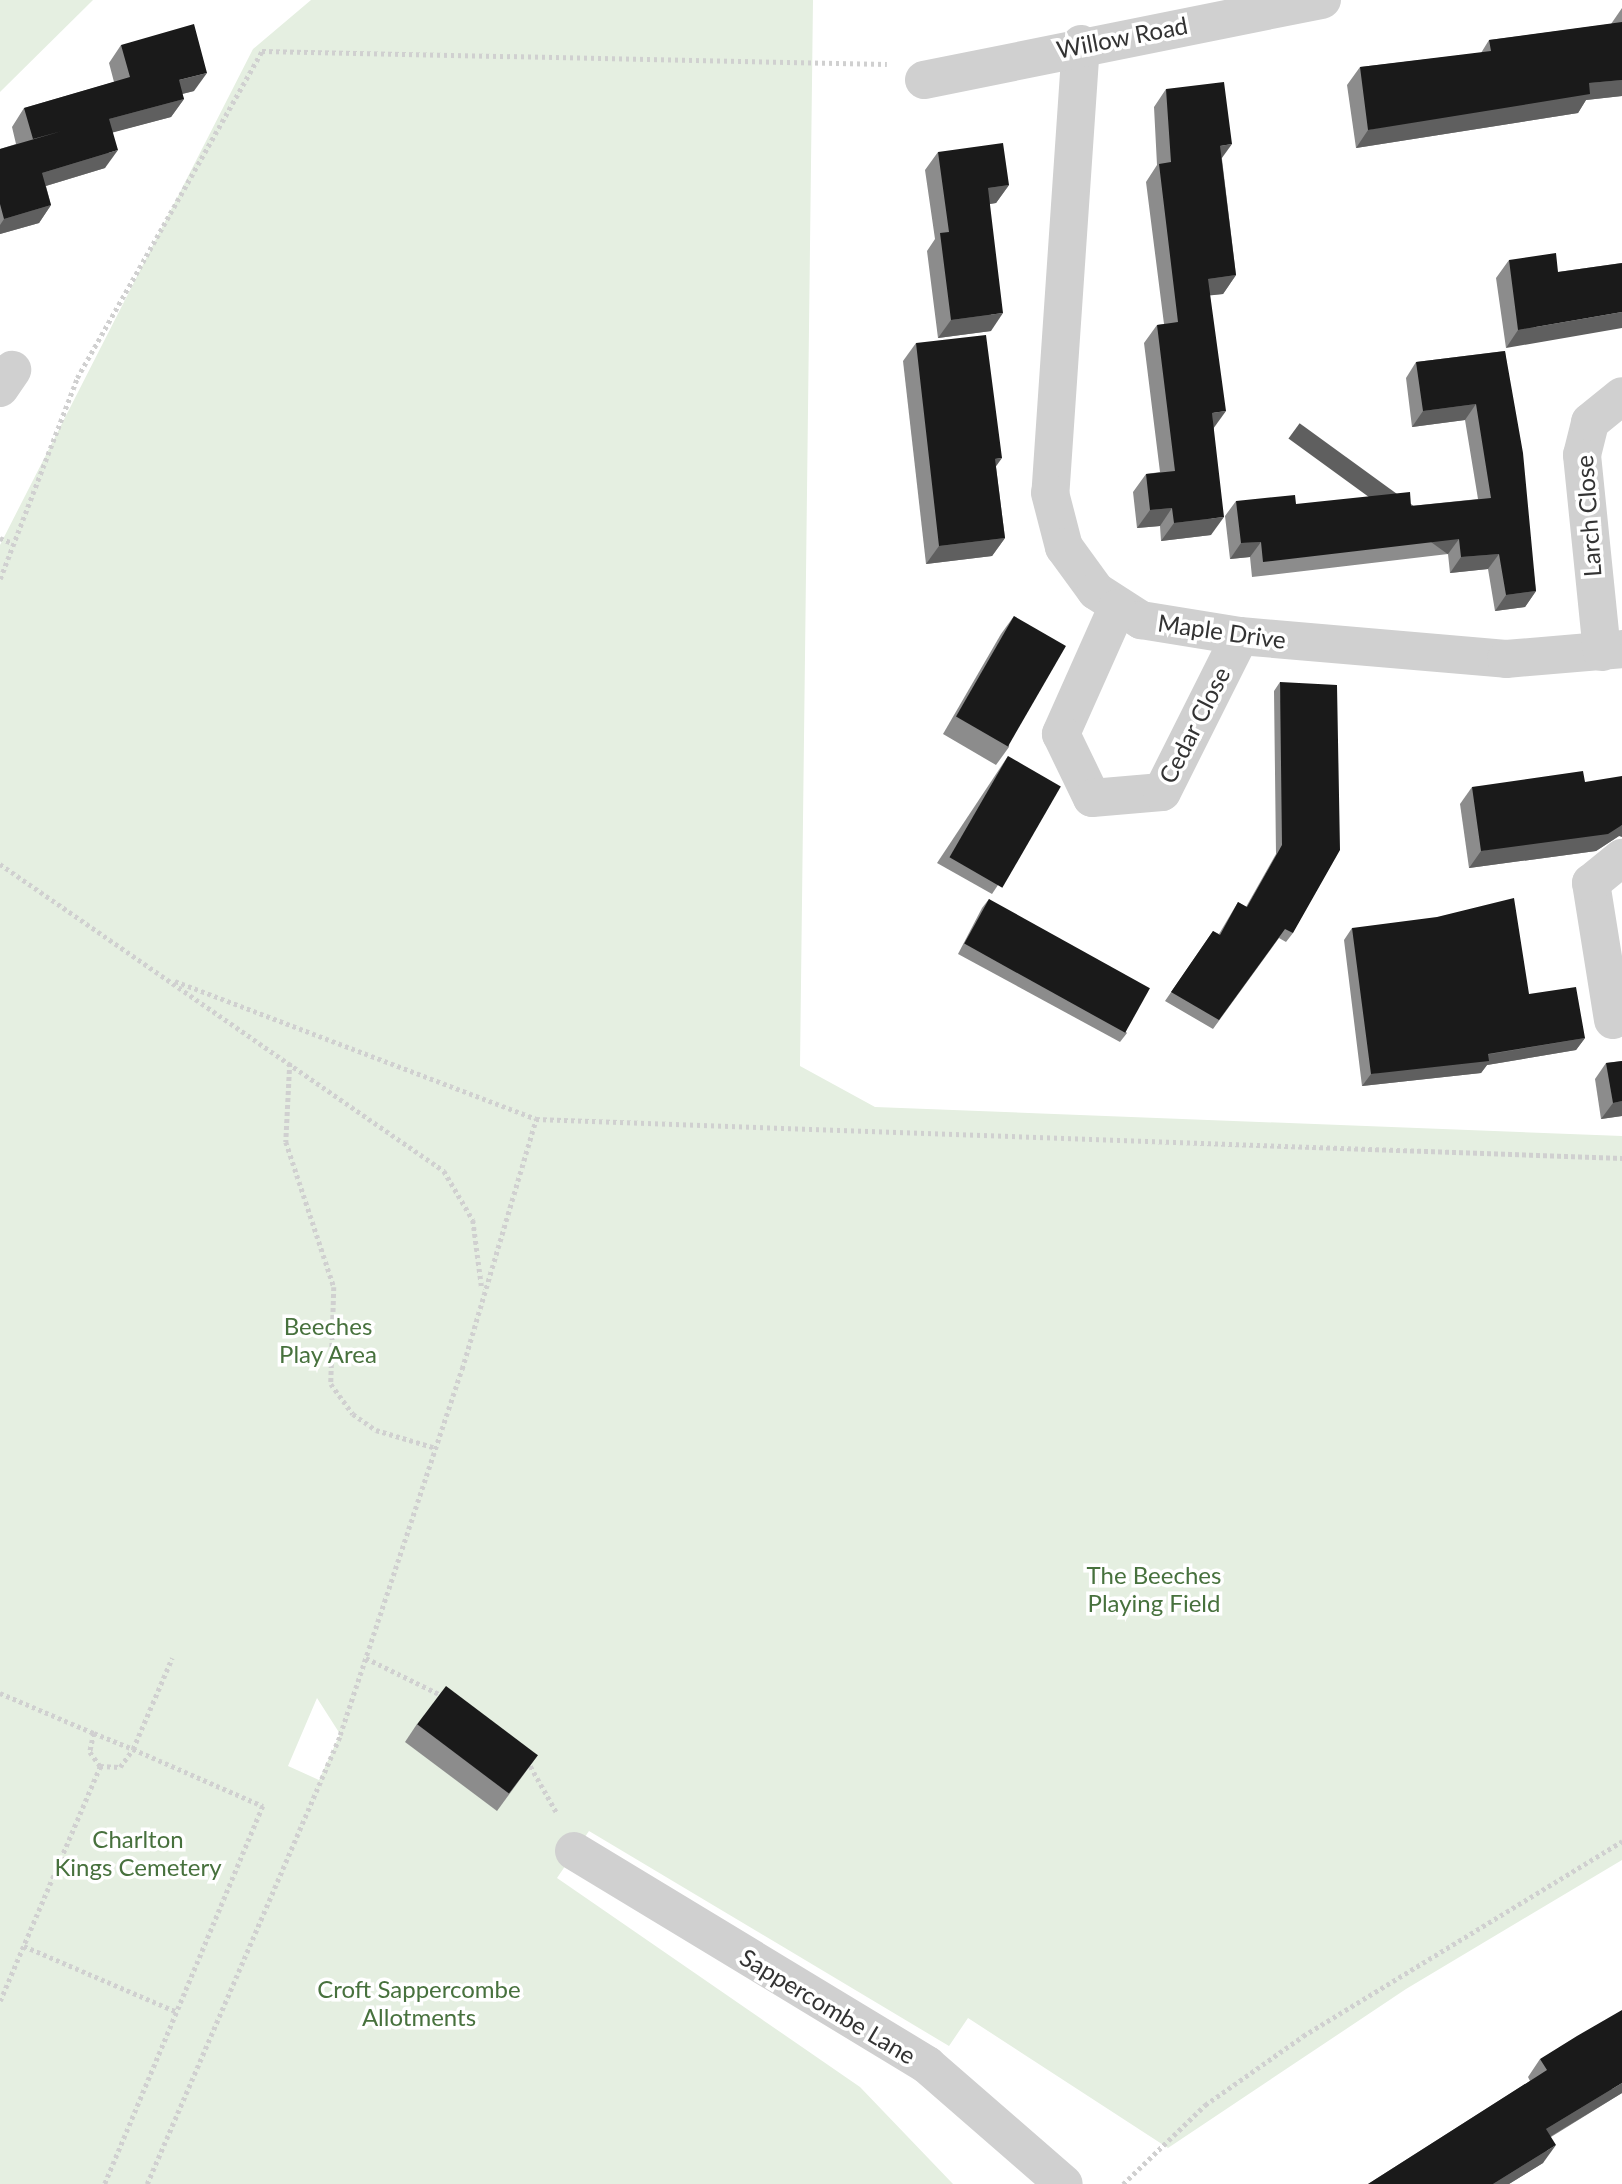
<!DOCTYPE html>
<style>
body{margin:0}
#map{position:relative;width:1622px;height:2184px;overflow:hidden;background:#fff;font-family:Lato,sans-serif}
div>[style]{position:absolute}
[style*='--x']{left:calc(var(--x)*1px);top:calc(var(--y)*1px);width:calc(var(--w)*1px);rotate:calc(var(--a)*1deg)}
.green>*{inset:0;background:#e5efe1}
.path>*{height:4.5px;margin-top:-2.25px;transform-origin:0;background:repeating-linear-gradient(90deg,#d0d0d0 0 3.5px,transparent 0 7px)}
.street>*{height:38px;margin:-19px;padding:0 19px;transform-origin:19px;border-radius:19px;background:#d0d0d0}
.wall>*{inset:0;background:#8c8c8c}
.shaded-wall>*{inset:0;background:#5f5f5f;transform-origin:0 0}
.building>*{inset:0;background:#1a1a1a;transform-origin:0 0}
span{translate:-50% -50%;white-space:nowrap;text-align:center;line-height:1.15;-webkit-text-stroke:7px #fff;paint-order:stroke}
.street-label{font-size:24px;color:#333}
.park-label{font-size:24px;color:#47713d}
</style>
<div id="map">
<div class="green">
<div style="clip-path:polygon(0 0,93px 0,0 92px)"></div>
<div style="clip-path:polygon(evenodd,311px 0,813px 0,800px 1066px,875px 1107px,1622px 1136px,1622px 1860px,1406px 1989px,1168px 2148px,968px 2018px,949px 2046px,589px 1831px,557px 1878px,860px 2087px,953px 2184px,0 2184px,0 545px,253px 49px,311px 0,317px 1698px,340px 1734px,319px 1780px,288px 1766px,317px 1698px)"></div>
</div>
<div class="path">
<div style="--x:0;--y:538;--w:11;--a:22"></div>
<div style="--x:0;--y:579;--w:215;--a:-69"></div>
<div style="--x:77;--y:378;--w:376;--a:-60.5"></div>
<div style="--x:262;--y:51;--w:625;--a:1.19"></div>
<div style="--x:0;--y:864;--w:540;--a:34.66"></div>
<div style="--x:444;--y:1171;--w:57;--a:59.4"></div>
<div style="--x:473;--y:1220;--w:70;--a:82.6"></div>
<div style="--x:175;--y:981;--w:386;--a:20.9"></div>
<div style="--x:536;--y:1119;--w:1087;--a:2.06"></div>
<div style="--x:290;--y:1063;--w:79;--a:92.9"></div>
<div style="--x:286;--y:1142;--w:153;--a:71.7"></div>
<div style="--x:334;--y:1287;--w:97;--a:91.8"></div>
<div style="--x:331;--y:1384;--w:37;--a:54"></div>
<div style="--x:353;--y:1414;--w:28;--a:35"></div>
<div style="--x:376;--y:1430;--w:63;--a:16.7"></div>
<div style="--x:366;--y:1658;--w:86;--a:26.3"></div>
<div style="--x:0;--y:1693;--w:102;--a:23.1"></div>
<div style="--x:94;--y:1733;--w:19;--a:102"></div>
<div style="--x:90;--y:1752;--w:17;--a:54"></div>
<div style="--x:100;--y:1766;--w:20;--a:3"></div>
<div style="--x:120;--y:1767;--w:22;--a:-54"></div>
<div style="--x:133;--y:1749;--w:142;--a:23.7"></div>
<div style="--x:263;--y:1806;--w:410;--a:112.7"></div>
<div style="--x:94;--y:1733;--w:42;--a:22.3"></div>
<div style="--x:133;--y:1749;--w:99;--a:-66.8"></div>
<div style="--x:527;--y:1760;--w:61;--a:60.5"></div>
<div style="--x:24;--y:1946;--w:167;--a:23.3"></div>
<div style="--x:0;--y:2001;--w:255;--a:-66.9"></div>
<div style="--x:147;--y:2184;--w:489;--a:-66.7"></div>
<div style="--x:340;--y:1735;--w:386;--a:-71.6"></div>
<div style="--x:462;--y:1369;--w:261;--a:-73.5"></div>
<div style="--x:1123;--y:2184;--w:114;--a:-43.9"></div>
<div style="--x:1205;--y:2105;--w:120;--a:-35.1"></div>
<div style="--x:1303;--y:2036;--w:374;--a:-31.4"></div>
</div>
<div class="street">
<div style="--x:1081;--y:44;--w:450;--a:93.9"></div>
<div style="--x:1050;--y:493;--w:56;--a:75.5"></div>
<div style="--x:1064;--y:547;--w:54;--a:54"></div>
<div style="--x:1096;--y:591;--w:54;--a:32.8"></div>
<div style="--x:1141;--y:620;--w:100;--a:9.2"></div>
<div style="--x:1240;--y:636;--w:267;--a:4.9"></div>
<div style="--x:1506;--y:659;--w:116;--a:-4.9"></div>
<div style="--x:924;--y:80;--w:406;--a:-11.4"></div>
<div style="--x:0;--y:388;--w:22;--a:-56"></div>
<div style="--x:1117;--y:608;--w:138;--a:114"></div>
<div style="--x:1061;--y:734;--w:71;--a:64.2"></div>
<div style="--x:1092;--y:798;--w:70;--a:-4.9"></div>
<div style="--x:1162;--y:792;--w:174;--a:-63.4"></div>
<div style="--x:1602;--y:652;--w:198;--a:-95.8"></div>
<div style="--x:1582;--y:455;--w:34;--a:-76"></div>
<div style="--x:1590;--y:422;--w:41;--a:-39.1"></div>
<div style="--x:1613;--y:1020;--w:139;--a:-99.1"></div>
<div style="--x:1591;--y:883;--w:40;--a:-39"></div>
<div style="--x:574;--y:1851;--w:413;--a:31.2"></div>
<div style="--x:927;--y:2065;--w:181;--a:41"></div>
</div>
<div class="wall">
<div style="clip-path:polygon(1622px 8px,1622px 96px,1586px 100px,1578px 113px,1356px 148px,1347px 85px,1360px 67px,1481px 53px,1489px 40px,1611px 24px)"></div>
<div style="clip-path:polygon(121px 45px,194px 91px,182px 94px,184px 99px,171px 117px,113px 132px,105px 168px,46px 186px,51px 205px,39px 223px,0 234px,0 149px,16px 144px,12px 127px,24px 108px,114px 82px,109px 63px)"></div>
<div style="clip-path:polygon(1166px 89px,1222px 159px,1236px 275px,1223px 294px,1210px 295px,1214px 428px,1211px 535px,1161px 541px,1160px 526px,1137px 528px,1133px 492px,1146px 474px,1160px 472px,1144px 343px,1157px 325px,1164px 324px,1146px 182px,1157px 165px,1154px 107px)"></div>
<div style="clip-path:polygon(938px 152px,1009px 185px,996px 203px,990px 204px,991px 331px,938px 338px,927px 251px,935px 239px,925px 170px)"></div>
<div style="clip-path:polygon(1509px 260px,1558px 272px,1622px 263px,1506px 348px,1496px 278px)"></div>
<div style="clip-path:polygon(916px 343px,996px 467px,1005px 538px,992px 556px,926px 564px,903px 361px)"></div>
<div style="clip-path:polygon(1505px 351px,1536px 591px,1525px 607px,1495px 611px,1488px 569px,1450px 573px,1448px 554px,1252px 577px,1250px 557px,1230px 559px,1225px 516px,1236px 501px,1296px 504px,1411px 506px,1478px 499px,1465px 420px,1412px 427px,1406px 378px,1416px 362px)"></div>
<div style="clip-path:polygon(1014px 616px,1009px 747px,996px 765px,943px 734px,1001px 634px)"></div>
<div style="clip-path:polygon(1280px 682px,1293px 933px,1286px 942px,1279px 938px,1213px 1029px,1165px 1001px,1213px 931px,1219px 934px,1238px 902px,1246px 907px,1276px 854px,1274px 691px)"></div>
<div style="clip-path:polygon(1008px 756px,998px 885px,992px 894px,937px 863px)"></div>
<div style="clip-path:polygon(1585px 782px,1619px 836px,1596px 851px,1469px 868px,1460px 804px,1472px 787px)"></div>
<div style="clip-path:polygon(989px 899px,1127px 1033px,1120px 1042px,958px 954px,982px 908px)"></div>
<div style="clip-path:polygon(1352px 928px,1529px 994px,1585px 1038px,1576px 1050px,1487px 1065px,1481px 1073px,1362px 1086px,1344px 940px)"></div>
<div style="clip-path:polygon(1622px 1061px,1622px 1116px,1601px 1119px,1595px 1079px,1606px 1063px)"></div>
<div style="clip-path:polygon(417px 1724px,538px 1755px,497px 1811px,405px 1742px)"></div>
<div style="clip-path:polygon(1540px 2059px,1622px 2093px,1551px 2137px,1543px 2163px,1509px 2184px,1368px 2184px,1530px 2081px,1528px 2077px)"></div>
</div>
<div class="shaded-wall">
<div style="clip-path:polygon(207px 73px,194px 91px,166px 98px,179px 80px)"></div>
<div style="clip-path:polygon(1622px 80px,1622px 96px,1586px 100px,1578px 113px,1356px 148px,1368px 130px,1589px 83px)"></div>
<div style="clip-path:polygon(184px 99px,171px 117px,96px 137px,109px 119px)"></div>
<div style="clip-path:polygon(1232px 144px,1219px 162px,1220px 146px)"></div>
<div style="clip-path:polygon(118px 150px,105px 168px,29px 191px,42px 173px)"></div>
<div style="clip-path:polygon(1009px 185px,996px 203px,976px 206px,988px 188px)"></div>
<div style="clip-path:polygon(51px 205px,39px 223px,0 234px,0 225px,4px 219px)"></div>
<div style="clip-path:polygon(1236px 275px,1223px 294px,1196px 297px,1208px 279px)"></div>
<div style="clip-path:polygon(1622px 312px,1622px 328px,1506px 348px,1518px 330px)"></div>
<div style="clip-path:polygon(1003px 313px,991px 331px,938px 338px,951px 320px)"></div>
<div style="clip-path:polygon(1476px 404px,1465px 420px,1412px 427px,1423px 411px)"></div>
<div style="clip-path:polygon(1226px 411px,1213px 429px,1212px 413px)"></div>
<div style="clip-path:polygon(1002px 458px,989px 476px,995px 459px)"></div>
<div style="clip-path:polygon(1172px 508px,1160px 526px,1137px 528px,1150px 510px)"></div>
<div style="clip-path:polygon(1224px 517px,1211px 535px,1161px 541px,1174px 523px)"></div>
<div style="clip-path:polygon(1005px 538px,992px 556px,926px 564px,939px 546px)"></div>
<div style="left:1459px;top:539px;width:19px;height:197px;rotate:126deg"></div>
<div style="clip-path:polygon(1261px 542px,1250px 557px,1230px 559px,1241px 543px)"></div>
<div style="clip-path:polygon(1499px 554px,1488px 569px,1450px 573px,1461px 557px)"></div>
<div style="clip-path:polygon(1536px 591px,1525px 607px,1495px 611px,1506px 595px)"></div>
<div style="clip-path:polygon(1622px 825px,1622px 837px,1619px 836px,1596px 851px,1469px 868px,1481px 851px)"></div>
<div style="clip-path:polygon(1585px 1038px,1576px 1050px,1487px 1065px,1481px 1073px,1362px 1086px,1371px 1074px)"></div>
<div style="clip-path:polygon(1622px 1101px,1622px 1116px,1601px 1119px,1613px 1103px)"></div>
<div style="clip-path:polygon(1622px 2083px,1622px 2093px,1533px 2147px,1546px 2129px)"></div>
<div style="clip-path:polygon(1556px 2145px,1543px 2163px,1509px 2184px,1493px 2184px)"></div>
</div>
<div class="building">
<div style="clip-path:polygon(1622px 22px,1622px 80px,1589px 83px,1590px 94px,1368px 130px,1360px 67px,1491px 51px,1489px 40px)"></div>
<div style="clip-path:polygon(194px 24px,207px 73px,179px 80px,184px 99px,109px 119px,118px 150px,42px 173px,51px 205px,4px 219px,0 204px,0 149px,62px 131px,33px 139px,24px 108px,130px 77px,121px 45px)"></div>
<div style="clip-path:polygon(1224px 82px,1232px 144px,1220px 146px,1236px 275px,1208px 279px,1226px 411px,1212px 413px,1224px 517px,1174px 523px,1172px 508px,1150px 510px,1146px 474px,1175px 471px,1157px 325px,1178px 322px,1159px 164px,1171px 162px,1166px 89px)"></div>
<div style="clip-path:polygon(1003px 143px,1009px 185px,988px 188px,1003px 313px,951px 320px,940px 233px,949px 232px,938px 152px)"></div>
<div style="clip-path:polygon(1556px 253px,1558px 272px,1622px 263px,1622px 312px,1518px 330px,1509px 260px)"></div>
<div style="clip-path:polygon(986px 335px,1002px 458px,995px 459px,1005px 538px,939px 546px,916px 343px)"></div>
<div style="clip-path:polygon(1505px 351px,1523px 453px,1536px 591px,1506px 595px,1499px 554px,1461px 557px,1459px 539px,1263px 562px,1261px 542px,1241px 543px,1236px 501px,1295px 495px,1296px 504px,1410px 492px,1411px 506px,1491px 498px,1476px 404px,1423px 411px,1416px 362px)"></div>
<div style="left:1014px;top:616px;width:60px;height:116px;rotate:30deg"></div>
<div style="clip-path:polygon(1280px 682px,1337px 685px,1340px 850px,1293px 933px,1285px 929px,1219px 1020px,1171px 992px,1213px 931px,1220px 935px,1238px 902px,1247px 907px,1282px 845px)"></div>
<div style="left:1008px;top:756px;width:61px;height:117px;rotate:30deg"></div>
<div style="clip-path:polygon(1583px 771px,1585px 782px,1622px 776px,1622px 825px,1608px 834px,1481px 851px,1472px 787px)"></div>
<div style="clip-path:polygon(1514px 898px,1529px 994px,1576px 987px,1585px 1038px,1488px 1054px,1489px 1061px,1371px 1074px,1352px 928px,1437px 917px)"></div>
<div style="left:989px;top:899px;width:184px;height:51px;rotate:29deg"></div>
<div style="clip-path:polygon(1622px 1061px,1622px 1101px,1613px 1103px,1606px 1063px)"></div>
<div style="left:446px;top:1686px;width:115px;height:48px;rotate:37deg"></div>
<div style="clip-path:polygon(1622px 2010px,1622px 2083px,1546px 2129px,1556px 2145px,1493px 2184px,1368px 2184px,1547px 2070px,1540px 2059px,1577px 2036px)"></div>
</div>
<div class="street-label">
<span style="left:1122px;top:37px;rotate:-11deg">Willow Road</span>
<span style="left:1588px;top:516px;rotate:-94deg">Larch Close</span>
<span style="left:1222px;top:631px;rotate:8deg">Maple Drive</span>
<span style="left:1194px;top:725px;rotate:-63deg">Cedar Close</span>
<span style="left:828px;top:2006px;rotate:31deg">Sappercombe Lane</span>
</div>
<div class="park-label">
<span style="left:328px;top:1340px">Beeches<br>Play Area</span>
<span style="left:1154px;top:1589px">The Beeches<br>Playing Field</span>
<span style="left:138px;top:1853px">Charlton<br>Kings Cemetery</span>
<span style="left:419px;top:2003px">Croft Sappercombe<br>Allotments</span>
</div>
</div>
